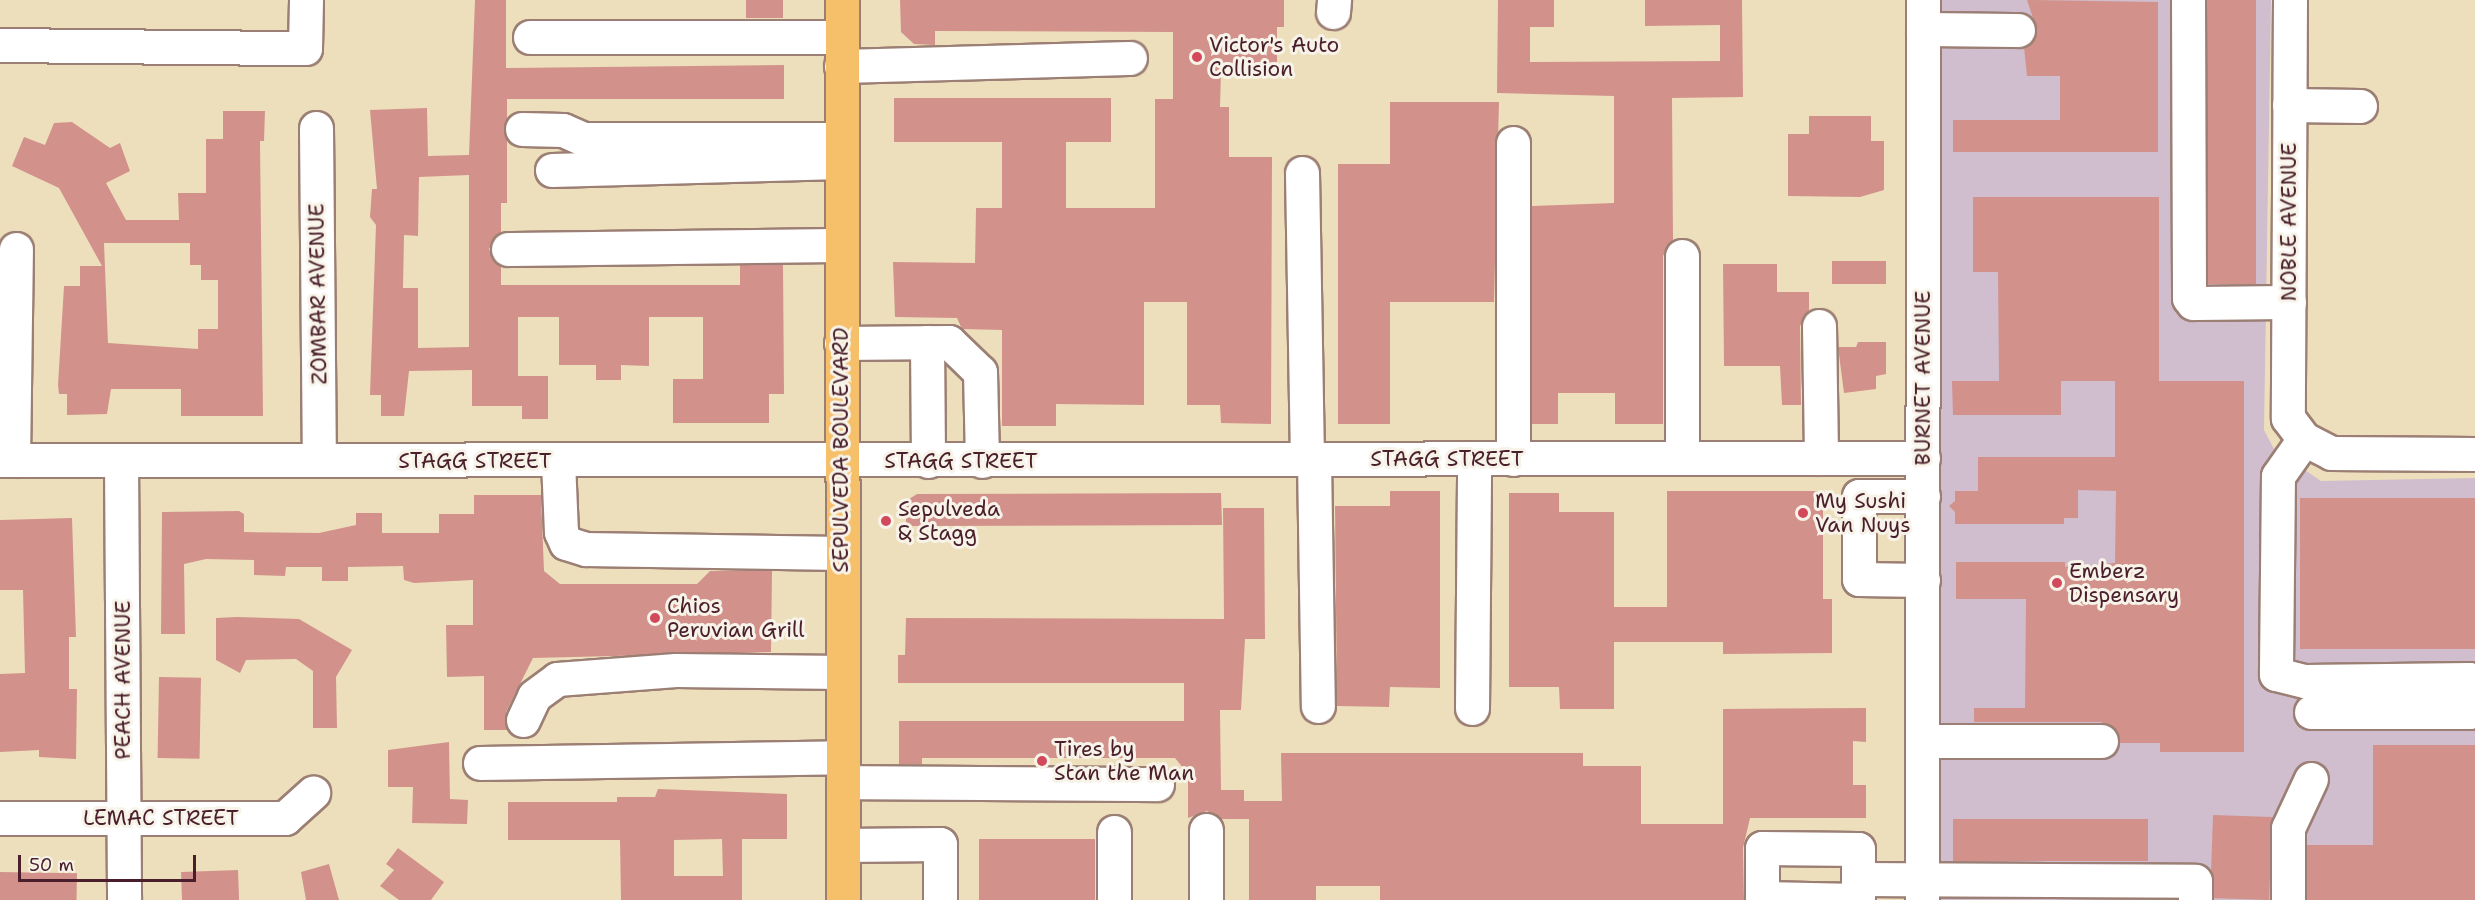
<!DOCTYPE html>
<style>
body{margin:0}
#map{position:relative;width:2475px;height:900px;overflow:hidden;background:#eddfbc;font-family:"Shantell Sans",sans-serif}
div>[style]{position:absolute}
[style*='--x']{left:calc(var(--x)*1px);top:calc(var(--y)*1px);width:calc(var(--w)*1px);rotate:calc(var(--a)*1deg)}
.industrial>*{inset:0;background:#d0bdce}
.building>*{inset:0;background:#d2928b;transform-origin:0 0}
.roads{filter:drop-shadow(2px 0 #9c7f74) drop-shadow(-2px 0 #9c7f74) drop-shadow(0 2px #9c7f74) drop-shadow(0 -2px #9c7f74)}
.minor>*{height:33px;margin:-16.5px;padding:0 16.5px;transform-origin:16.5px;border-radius:16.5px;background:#fff}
.major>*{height:33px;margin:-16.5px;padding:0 16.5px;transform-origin:16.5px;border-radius:16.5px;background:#f6c06b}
.dots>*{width:16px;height:16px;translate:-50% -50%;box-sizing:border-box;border:3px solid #f7f3e8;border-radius:50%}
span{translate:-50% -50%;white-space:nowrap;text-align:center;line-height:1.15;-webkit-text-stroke:6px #f7f3e8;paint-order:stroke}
.poi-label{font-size:21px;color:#4a1f2b}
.left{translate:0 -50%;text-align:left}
.street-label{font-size:21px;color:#4a1f2b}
.scale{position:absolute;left:18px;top:855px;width:178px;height:27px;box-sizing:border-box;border:3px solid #4a1f2b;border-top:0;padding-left:8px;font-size:18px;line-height:21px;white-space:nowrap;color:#4a1f2b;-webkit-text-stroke:4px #f7f3e8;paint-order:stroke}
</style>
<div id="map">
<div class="industrial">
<div style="clip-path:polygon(1940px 0,2271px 0,2264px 430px,2274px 449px,2321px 481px,2475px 478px,2475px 900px,1940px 900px)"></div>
</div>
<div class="building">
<div style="clip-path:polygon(evenodd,475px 0,506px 0,506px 68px,784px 65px,784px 99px,507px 99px,507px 203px,501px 203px,501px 232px,489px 249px,501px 266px,501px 285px,740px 285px,740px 265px,783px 264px,784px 394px,769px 394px,769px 423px,673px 423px,673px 379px,703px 379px,703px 317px,649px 317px,649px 366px,621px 365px,621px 380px,596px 380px,596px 365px,559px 365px,559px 317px,518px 317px,518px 376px,548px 376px,548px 419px,522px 419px,522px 406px,472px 406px,472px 370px,409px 371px,404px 416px,381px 416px,381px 395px,370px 395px,376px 225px,370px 217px,372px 189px,377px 189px,370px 110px,427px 108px,428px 156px,469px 155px,475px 0,469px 175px,469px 347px,418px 348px,418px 288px,403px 288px,404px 235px,418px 236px,419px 177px,469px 175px)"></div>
<div style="left:746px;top:0;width:37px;height:18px"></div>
<div style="clip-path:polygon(900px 0,1284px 0,1284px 27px,1277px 27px,1277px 70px,1221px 70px,1220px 107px,1229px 107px,1229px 157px,1272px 157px,1271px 424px,1221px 423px,1220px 405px,1187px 405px,1187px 302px,1144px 302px,1144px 405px,1056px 404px,1056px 426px,1002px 426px,1002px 330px,962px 329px,957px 318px,895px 317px,893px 262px,975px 263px,976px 208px,1002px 208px,1002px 142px,894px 142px,894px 98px,1111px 98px,1111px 142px,1066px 142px,1066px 208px,1155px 208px,1155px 99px,1173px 99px,1173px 32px,935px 31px,935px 45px,914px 44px,901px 32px)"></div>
<div style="clip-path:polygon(1498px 0,1554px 0,1554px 27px,1530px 27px,1530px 62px,1720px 61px,1720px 25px,1645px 26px,1645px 0,1742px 0,1743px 97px,1672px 98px,1673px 240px,1663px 256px,1663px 424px,1615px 424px,1615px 393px,1558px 393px,1558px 424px,1532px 424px,1532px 206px,1614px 203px,1614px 96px,1497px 93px)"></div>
<div style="clip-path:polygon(2027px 0,2158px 2px,2158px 152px,1953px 152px,1953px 120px,2060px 120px,2060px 76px,2027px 76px,2024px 47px,2037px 30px)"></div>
<div style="left:2207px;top:0;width:49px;height:284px"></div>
<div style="clip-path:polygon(1390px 102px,1499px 102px,1494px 302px,1390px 302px,1390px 424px,1338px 424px,1338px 164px,1390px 164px)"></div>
<div style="clip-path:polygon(evenodd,223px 111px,265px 111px,264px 141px,260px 141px,263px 416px,181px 416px,181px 389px,111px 389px,107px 414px,67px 415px,67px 394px,59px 394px,58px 385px,64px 286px,80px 286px,80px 266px,102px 266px,59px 188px,12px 166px,24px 137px,45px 145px,54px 123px,72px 122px,110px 148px,120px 143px,130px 171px,106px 183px,126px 220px,179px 220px,178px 193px,206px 193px,206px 139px,223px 139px,223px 111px,104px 243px,190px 243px,190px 265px,201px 265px,201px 280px,218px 280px,218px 329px,198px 329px,198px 349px,108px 343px,104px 243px)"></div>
<div style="clip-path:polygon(1809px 116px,1871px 116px,1871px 141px,1884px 141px,1884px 190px,1860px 197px,1788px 196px,1788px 134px,1809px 134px)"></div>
<div style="clip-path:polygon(1973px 197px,2159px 197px,2159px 381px,2244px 381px,2244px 752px,2160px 752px,2160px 743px,2119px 743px,2117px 730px,2101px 722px,1974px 722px,1974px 708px,2025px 708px,2026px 599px,1956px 599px,1956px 562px,2065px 562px,2065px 567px,2115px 563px,2116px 491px,2078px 490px,2078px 518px,2064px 518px,2064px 524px,1955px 524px,1955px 512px,1949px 506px,1955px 501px,1955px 491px,1978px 491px,1978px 457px,2115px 457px,2115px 381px,2061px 381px,2061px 415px,1953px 415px,1952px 381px,1999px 381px,1998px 272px,1973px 272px)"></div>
<div style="left:1886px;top:261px;width:23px;height:54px;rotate:90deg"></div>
<div style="clip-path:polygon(1723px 264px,1777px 264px,1777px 292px,1809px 292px,1809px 310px,1800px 326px,1801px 405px,1782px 405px,1780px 366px,1724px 366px)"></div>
<div style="clip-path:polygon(1858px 342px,1886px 342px,1886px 374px,1876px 376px,1876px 389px,1844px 393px,1838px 347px,1856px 347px)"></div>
<div style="clip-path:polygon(1390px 491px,1440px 491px,1440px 688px,1390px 687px,1389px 707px,1337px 706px,1335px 506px,1390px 506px)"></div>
<div style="clip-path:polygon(1667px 491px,1823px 491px,1823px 599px,1832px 599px,1832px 653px,1723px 654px,1723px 642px,1614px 642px,1614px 709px,1560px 709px,1559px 687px,1509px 687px,1509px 493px,1559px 493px,1559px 512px,1614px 512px,1614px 607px,1667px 607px)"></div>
<div style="clip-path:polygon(1221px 493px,1222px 525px,906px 526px,906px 501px,917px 494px)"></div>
<div style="clip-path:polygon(474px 495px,541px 495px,544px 571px,560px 584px,697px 584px,710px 571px,772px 571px,771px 652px,533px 658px,506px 712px,507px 730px,484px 730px,484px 676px,447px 677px,446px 625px,473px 625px,473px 580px,414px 583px,404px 580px,403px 566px,348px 567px,348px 581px,322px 581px,322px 567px,286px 567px,285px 576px,254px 575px,254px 560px,206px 559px,184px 564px,185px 634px,161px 634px,162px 512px,239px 511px,244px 514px,244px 532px,319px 533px,356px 525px,356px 513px,382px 513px,382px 533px,439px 533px,439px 514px,474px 514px)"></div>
<div style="left:2475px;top:498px;width:151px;height:175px;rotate:90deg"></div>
<div style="clip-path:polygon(1223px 508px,1264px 508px,1265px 639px,1245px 639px,1241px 710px,1220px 710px,1221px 790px,1244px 790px,1244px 801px,1282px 801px,1281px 753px,1583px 753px,1583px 766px,1641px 766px,1641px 824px,1723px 824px,1723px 709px,1866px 708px,1866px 742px,1853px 741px,1853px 785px,1866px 785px,1866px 818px,1750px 818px,1743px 848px,1744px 900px,1380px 900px,1380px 886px,1316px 886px,1316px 900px,1249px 900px,1249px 819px,1220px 819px,1207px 811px,1188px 818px,1188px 774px,1175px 758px,922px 758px,922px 764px,899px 764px,899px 721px,1184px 721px,1184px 683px,898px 683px,898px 655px,905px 655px,906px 618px,1224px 619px)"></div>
<div style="clip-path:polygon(72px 518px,76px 637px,69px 637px,69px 689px,77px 689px,76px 759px,39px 757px,39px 750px,0 752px,0 674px,25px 673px,23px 590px,0 590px,0 520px)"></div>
<div style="clip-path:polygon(237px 617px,299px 619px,352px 650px,336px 677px,337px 728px,313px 728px,313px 671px,296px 659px,246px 660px,240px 673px,216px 660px,216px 618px)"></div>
<div style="left:159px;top:677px;width:42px;height:81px;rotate:1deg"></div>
<div style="clip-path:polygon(449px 742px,450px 799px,468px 800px,467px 824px,412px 823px,413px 787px,388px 787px,388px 750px)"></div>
<div style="clip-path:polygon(2373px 745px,2475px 745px,2475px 900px,2307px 900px,2307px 845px,2373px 845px)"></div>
<div style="clip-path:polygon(evenodd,658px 789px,787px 794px,787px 839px,742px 839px,742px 900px,621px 900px,620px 840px,508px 840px,508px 802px,617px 802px,617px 797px,655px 797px,658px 789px,722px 839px,723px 876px,674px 876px,674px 840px,722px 839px)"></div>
<div style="left:2272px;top:817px;width:83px;height:59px;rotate:92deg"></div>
<div style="left:1953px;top:819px;width:195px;height:42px"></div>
<div style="left:979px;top:839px;width:116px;height:61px"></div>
<div style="clip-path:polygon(398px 848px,444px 882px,431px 900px,399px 900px,380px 886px,394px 870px,386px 864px)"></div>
<div style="clip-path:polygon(329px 864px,339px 900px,306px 900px,301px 872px)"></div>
<div style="left:238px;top:870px;width:30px;height:57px;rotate:88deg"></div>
<div style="left:0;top:872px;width:77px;height:28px;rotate:1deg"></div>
</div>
<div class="roads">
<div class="minor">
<div style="--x:2188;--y:0;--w:298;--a:89.8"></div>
<div style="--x:2189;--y:298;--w:6;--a:51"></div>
<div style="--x:2193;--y:303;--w:96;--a:-0.6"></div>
<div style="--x:2290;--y:0;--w:418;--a:90.3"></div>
<div style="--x:2288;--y:418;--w:26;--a:53"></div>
<div style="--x:2304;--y:439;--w:30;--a:27"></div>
<div style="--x:2331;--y:453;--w:144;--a:0.4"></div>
<div style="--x:1333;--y:12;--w:12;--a:-85"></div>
<div style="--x:1923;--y:29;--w:95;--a:0.6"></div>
<div style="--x:530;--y:37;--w:311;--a:0"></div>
<div style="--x:0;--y:45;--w:305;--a:0.6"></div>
<div style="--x:305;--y:48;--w:48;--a:-88.8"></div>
<div style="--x:841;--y:66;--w:289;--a:-1.6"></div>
<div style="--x:2289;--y:105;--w:71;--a:0.8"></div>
<div style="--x:316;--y:128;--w:332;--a:89.5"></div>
<div style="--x:522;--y:129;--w:41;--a:1.4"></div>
<div style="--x:563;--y:130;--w:22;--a:24"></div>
<div style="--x:583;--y:139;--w:257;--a:0"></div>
<div style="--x:552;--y:170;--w:288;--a:-1.6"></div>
<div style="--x:1302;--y:173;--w:287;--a:89"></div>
<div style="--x:508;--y:249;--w:332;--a:-0.7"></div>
<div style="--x:1682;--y:256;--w:202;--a:90"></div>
<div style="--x:1819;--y:326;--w:132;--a:89.1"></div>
<div style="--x:927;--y:342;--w:119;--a:89.5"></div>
<div style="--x:841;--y:343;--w:108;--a:-0.5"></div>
<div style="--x:949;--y:342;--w:43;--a:44.1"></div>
<div style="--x:980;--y:372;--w:89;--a:88.7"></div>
<div style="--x:2304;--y:439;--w:45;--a:125.1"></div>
<div style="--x:2278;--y:476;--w:198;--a:90.6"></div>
<div style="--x:2276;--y:674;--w:30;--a:14"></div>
<div style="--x:2305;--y:681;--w:164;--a:-0.7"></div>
<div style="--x:2469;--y:679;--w:33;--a:90"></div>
<div style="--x:2469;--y:712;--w:158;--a:180"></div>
<div style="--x:1513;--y:459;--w:316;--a:-90"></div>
<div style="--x:0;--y:460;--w:1923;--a:-0.06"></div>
<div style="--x:13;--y:460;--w:211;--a:-89.2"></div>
<div style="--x:121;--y:460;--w:440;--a:89.6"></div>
<div style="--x:1314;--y:460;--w:246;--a:89.1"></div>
<div style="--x:558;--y:461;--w:71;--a:87.6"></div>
<div style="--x:561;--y:532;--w:12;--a:66"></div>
<div style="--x:566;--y:543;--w:21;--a:17"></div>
<div style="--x:586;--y:549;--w:256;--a:0.9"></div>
<div style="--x:1923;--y:496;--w:64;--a:180"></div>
<div style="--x:1859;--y:496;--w:83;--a:90"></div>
<div style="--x:1859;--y:579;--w:64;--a:0.9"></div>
<div style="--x:1472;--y:708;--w:249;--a:-89.5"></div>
<div style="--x:523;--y:720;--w:26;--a:-65"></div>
<div style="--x:534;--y:696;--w:29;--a:-36"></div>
<div style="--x:557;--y:679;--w:119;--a:-4.3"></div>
<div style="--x:676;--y:670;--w:166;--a:0.7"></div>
<div style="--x:1923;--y:741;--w:178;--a:0"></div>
<div style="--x:480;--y:763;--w:363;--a:-0.9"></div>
<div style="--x:843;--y:782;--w:314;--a:0.4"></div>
<div style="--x:0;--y:818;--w:285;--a:0"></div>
<div style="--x:285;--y:818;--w:38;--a:-42"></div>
<div style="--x:1206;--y:830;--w:70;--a:90"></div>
<div style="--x:1114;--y:832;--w:68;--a:90"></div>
<div style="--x:843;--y:845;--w:97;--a:-0.6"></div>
<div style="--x:940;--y:844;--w:56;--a:90"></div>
<div style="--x:1858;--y:879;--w:21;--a:90"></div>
<div style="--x:1858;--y:900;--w:96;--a:-178.8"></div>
<div style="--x:1762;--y:898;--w:50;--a:-90"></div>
<div style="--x:1762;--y:848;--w:96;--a:0.6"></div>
<div style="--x:1858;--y:849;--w:30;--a:90"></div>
<div style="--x:1858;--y:879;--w:337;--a:0.3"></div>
<div style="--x:2195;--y:881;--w:19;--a:90"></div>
<div style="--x:1922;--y:900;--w:900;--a:-89.94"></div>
<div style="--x:2288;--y:900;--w:72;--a:-90"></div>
<div style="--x:2288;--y:828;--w:54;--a:-64.9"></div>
</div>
<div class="major">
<div style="--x:842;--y:0;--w:900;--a:89.94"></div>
</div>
</div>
<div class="dots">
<div style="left:1197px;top:57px;background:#d1495b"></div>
<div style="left:1803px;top:513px;background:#d1495b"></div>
<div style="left:886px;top:521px;background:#d1495b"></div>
<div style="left:2057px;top:583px;background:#d1495b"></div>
<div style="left:655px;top:618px;background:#d1495b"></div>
<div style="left:1042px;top:761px;background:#d1495b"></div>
</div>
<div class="poi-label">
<span class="left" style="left:1209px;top:57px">Victor's Auto<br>Collision</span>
<span class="left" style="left:1815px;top:513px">My Sushi<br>Van Nuys</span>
<span class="left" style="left:898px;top:521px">Sepulveda<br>&amp; Stagg</span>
<span class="left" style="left:2069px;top:583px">Emberz<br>Dispensary</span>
<span class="left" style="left:667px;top:618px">Chios<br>Peruvian Grill</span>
<span class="left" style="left:1054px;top:761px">Tires by<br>Stan the Man</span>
</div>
<div class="street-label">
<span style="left:2289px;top:222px;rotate:-90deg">NOBLE AVENUE</span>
<span style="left:318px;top:294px;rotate:-91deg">ZOMBAR AVENUE</span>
<span style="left:1923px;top:378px;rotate:-90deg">BURNET AVENUE</span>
<span style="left:841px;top:450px;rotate:-90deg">SEPULVEDA BOULEVARD</span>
<span style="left:1447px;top:459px">STAGG STREET</span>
<span style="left:475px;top:461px">STAGG STREET</span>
<span style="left:961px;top:461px">STAGG STREET</span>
<span style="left:123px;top:680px;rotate:-90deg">PEACH AVENUE</span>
<span style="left:161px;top:818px">LEMAC STREET</span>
</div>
<div class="scale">50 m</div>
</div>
